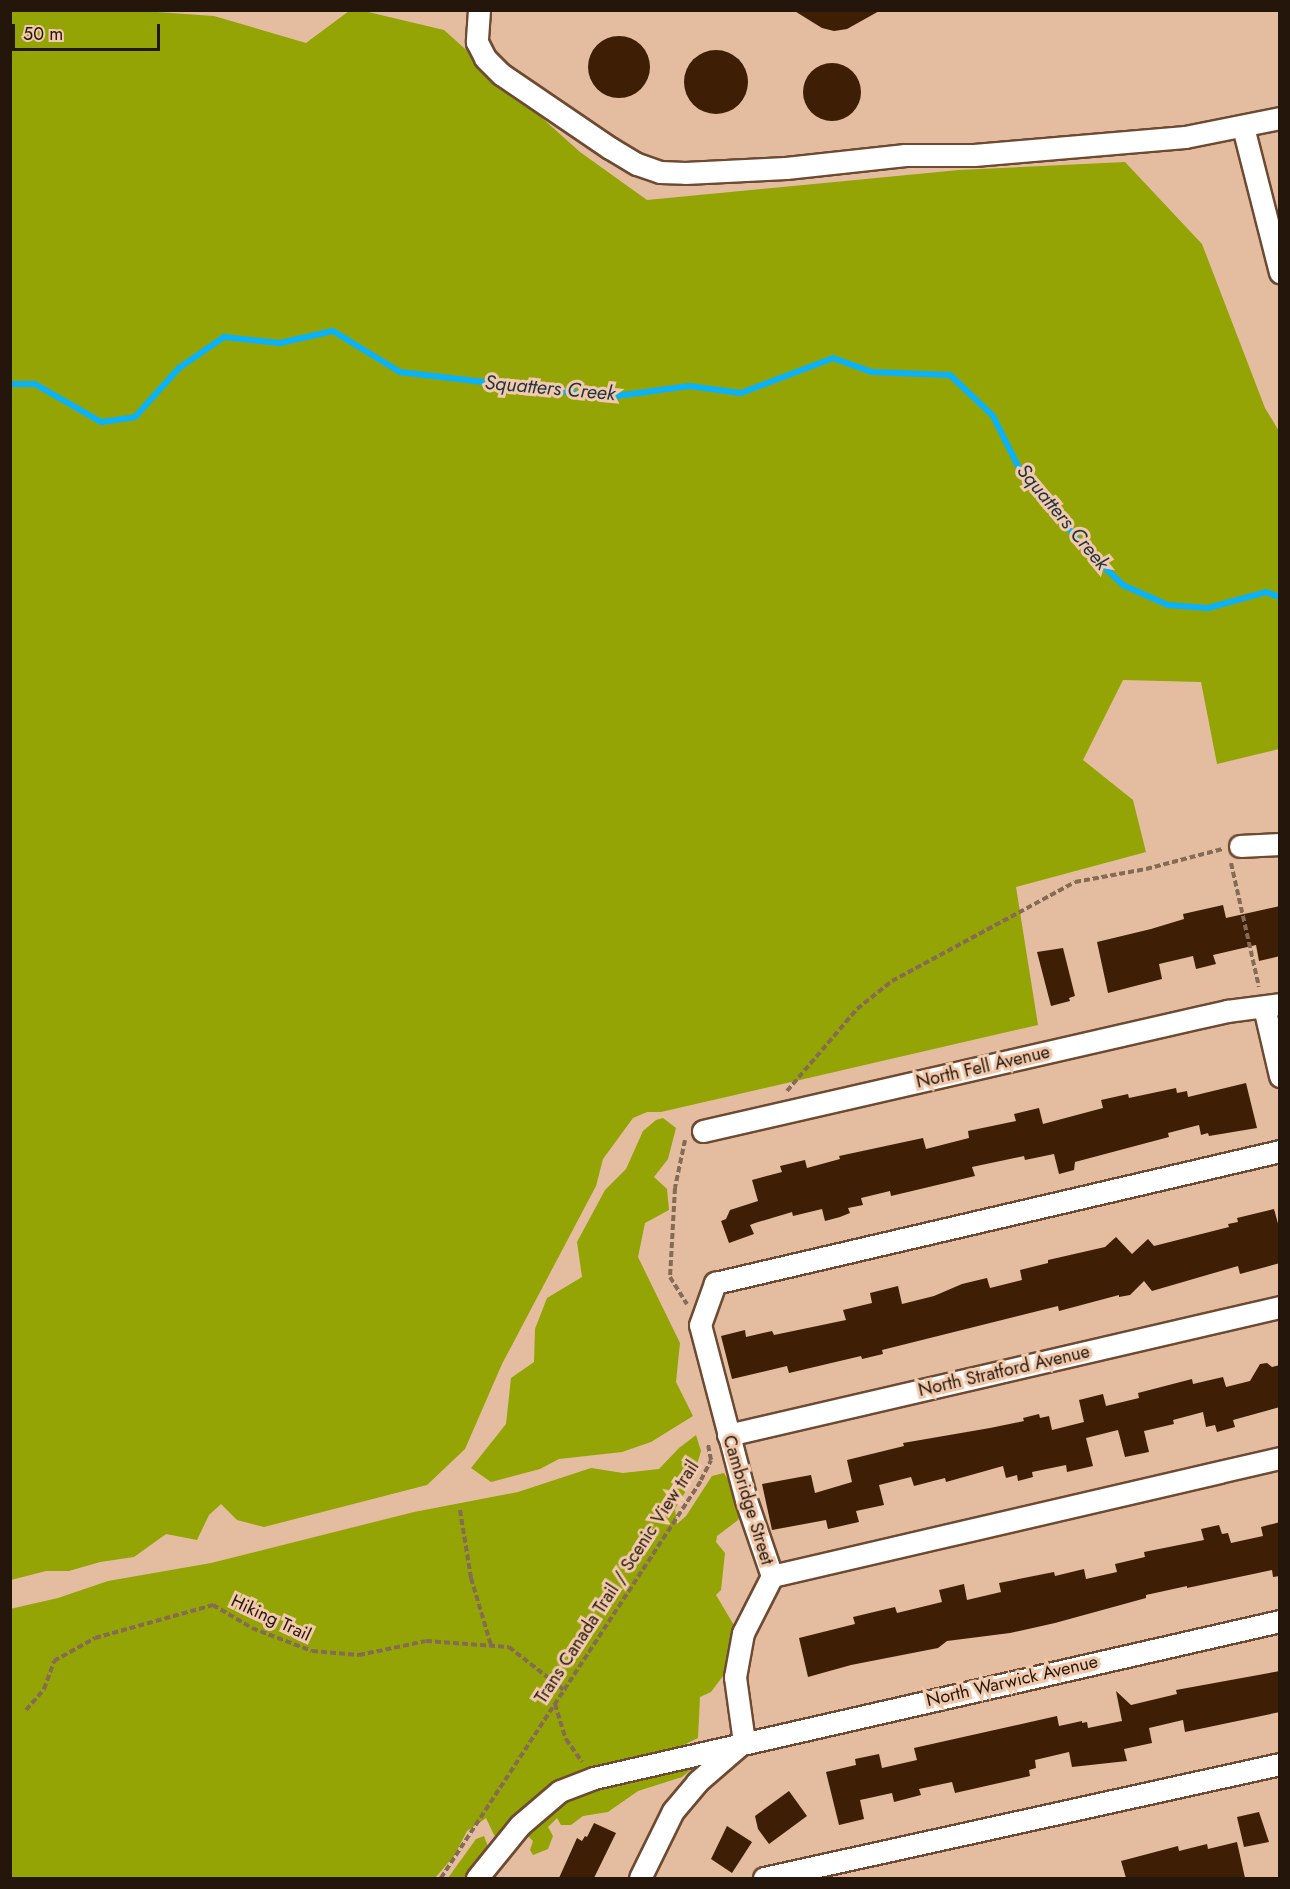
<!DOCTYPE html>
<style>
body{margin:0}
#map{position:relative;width:1290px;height:1889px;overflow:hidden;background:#e4bc9f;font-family:Jost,sans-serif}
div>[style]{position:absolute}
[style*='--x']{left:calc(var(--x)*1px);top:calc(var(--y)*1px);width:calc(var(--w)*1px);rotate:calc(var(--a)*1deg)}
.forest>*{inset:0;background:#93a404}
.stream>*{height:6px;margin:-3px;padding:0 3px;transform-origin:3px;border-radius:3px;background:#0ab2fb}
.building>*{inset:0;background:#3e1f05}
.round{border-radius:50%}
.path>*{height:4px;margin-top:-2px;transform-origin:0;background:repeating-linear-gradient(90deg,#856a56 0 6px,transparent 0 9px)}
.roads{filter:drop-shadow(2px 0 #6d4a31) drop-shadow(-2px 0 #6d4a31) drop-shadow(0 2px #6d4a31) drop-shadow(0 -2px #6d4a31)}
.minor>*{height:21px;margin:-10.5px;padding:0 10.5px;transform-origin:10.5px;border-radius:10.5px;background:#fff}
span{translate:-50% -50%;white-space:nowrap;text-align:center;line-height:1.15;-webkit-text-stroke:6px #f1c9ac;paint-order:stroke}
.street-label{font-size:18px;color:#24160b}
.water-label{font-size:20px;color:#1d3340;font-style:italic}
.frame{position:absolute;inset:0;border:12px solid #24160b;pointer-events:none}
.scale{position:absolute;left:12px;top:24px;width:148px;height:27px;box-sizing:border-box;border:3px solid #24160b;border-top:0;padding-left:8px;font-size:18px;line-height:21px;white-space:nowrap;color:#24160b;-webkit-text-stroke:4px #f1c9ac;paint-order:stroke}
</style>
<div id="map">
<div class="forest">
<div style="clip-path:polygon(129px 10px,214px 16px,306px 43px,349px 11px,364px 11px,444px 30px,580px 152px,647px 200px,959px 170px,1125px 162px,1202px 244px,1265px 408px,1279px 431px,1279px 749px,1217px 764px,1201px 682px,1123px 680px,1083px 760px,1133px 800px,1146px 852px,1016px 887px,1038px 1025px,661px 1112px,647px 1112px,633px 1118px,603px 1159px,596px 1186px,502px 1364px,465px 1449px,427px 1485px,264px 1527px,237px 1520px,221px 1504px,209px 1515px,197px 1540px,166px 1534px,134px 1557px,100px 1562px,69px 1571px,46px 1571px,11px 1580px,11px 11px)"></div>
<div style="clip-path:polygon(663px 1118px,676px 1128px,668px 1159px,654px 1177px,667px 1189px,669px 1210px,645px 1223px,638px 1257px,680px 1343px,676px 1382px,693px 1416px,651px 1442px,622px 1452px,559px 1459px,540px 1469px,491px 1482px,471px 1468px,506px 1424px,511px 1378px,534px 1362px,535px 1329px,547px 1298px,582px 1277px,577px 1242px,605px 1190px,626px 1169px,643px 1131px,656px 1120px)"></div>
<div style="clip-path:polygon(696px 1435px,701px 1451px,692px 1481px,675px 1509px,677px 1524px,686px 1516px,712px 1476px,724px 1473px,744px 1506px,738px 1520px,717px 1536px,716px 1542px,725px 1553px,721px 1590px,716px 1595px,735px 1627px,732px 1664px,711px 1692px,700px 1697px,698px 1738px,667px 1753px,691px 1763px,693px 1768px,682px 1777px,638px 1791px,608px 1812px,583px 1816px,571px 1825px,561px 1825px,557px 1818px,548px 1827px,553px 1836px,548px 1849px,533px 1855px,530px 1850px,533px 1841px,529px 1837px,509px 1842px,494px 1835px,486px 1818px,467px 1831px,454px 1856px,435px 1878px,11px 1878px,10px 1609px,58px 1598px,108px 1581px,211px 1563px,414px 1512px,518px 1492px,591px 1468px,623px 1473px,659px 1469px,679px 1448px)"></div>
<div style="clip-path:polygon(484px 1836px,490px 1852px,480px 1868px,464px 1878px,448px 1878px,476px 1839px)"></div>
</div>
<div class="stream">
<div style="--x:10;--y:384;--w:25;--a:0"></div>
<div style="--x:35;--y:384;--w:76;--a:29.9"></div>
<div style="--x:101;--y:422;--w:34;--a:-8"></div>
<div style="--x:135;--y:417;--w:66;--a:-48.1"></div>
<div style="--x:179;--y:368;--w:55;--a:-34.6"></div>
<div style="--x:224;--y:337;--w:56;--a:6.1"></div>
<div style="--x:280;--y:343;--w:54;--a:-12.8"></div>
<div style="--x:333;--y:331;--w:79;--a:31.5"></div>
<div style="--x:400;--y:372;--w:210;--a:6.8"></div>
<div style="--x:609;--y:397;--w:81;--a:-7.8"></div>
<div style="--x:689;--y:386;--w:52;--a:7.7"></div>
<div style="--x:741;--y:393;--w:98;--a:-20.8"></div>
<div style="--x:833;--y:358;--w:41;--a:19.7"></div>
<div style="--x:872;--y:372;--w:78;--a:2.2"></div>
<div style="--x:950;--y:375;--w:59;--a:43.6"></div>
<div style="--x:993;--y:416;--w:56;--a:63.4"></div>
<div style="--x:1018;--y:466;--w:108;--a:51"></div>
<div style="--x:1086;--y:550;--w:51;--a:43.4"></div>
<div style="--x:1123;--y:585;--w:49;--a:24"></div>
<div style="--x:1168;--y:605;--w:40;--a:4.3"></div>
<div style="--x:1208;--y:608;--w:60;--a:-15.4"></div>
<div style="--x:1266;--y:592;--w:15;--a:20"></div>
</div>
<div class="building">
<div style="clip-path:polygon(793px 10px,881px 10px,847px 29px,834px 31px,822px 28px)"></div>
<div class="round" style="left:588px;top:36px;width:62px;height:62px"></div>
<div class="round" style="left:684px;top:50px;width:64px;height:64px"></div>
<div class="round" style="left:803px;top:63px;width:58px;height:58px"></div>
<div style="clip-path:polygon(1223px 905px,1226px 918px,1280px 906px,1280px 956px,1259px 961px,1256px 945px,1213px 955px,1216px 964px,1196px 969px,1193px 956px,1159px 964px,1162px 979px,1108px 993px,1097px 942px,1151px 929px,1184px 919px,1183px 914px)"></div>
<div style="clip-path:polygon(1063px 948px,1075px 996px,1069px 998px,1070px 1001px,1051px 1006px,1037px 952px)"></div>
<div style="clip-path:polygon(1246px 1083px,1257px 1128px,1209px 1136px,1208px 1133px,1201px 1135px,1199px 1125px,1168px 1133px,1169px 1137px,1075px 1162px,1074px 1170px,1059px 1174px,1054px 1154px,1025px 1160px,1024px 1156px,972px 1167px,975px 1176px,891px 1196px,890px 1191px,861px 1198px,863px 1205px,848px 1208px,850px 1213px,840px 1217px,825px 1221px,822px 1209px,793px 1216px,792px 1212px,755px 1223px,750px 1225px,754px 1234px,729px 1243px,721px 1221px,726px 1219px,730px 1210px,758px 1201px,752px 1180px,782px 1172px,780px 1166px,805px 1160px,807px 1168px,840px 1159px,839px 1156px,923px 1138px,926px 1149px,969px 1138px,968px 1131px,1016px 1121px,1014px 1114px,1039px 1108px,1043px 1124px,1103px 1108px,1101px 1100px,1128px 1094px,1129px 1098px,1176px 1088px,1177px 1093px,1187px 1091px,1188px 1097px)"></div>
<div style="clip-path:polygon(1274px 1209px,1280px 1231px,1280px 1263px,1240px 1274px,1238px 1266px,1152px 1291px,1144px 1281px,1130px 1295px,1119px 1297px,1119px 1295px,1059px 1311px,1058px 1306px,882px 1350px,883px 1354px,862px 1359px,861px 1356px,789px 1373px,787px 1366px,732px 1379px,721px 1336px,745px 1330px,746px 1337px,772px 1331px,774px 1335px,846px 1320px,843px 1310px,872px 1303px,870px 1293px,898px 1286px,902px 1304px,934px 1296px,962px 1284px,987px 1278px,990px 1288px,1022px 1280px,1020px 1270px,1048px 1263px,1048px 1260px,1105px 1247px,1116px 1237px,1132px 1254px,1148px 1239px,1154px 1246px,1229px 1227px,1228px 1224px,1238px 1222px,1237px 1218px)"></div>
<div style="clip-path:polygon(1267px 1363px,1272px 1367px,1280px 1365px,1280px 1407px,1233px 1420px,1235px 1427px,1217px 1432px,1215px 1425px,1206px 1427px,1203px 1412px,1173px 1420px,1174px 1424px,1144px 1431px,1149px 1452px,1125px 1457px,1118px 1430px,1086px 1438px,1093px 1466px,1067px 1472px,1066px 1465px,1032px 1472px,1033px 1477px,1018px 1481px,1017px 1475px,1006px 1478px,1003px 1466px,946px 1482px,945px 1478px,914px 1486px,911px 1477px,879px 1485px,884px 1505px,856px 1511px,859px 1522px,828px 1529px,826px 1520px,772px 1530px,762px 1484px,811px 1475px,815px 1493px,852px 1482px,847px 1460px,904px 1446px,903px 1443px,990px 1428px,1024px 1421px,1023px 1418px,1039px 1414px,1040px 1418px,1049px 1416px,1052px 1430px,1084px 1422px,1079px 1400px,1103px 1394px,1106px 1406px,1139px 1398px,1138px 1393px,1192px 1379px,1193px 1384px,1223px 1377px,1226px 1387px,1250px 1381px,1260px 1364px)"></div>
<div style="clip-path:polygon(1280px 1522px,1280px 1576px,1273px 1577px,1272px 1570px,1187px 1588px,1187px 1586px,1146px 1595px,1146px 1598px,1055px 1623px,1010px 1633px,947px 1641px,938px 1648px,851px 1665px,808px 1677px,799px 1638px,855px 1624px,853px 1617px,895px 1607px,897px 1613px,942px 1602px,939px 1590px,964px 1584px,967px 1600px,1001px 1592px,999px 1583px,1054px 1572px,1055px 1576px,1084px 1569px,1086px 1579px,1117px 1572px,1115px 1564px,1145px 1557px,1144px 1552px,1204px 1540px,1201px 1529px,1219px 1525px,1222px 1534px,1228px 1533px,1231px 1543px,1263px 1536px,1261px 1527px)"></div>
<div style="clip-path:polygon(1280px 1671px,1280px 1712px,1185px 1732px,1183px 1720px,1149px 1728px,1152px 1743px,1124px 1749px,1127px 1761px,1072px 1767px,1069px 1752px,1035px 1760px,1036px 1768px,1029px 1770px,1030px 1776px,955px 1793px,952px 1782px,919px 1789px,921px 1795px,894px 1802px,892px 1793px,860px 1800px,864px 1819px,839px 1825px,826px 1772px,856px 1765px,855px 1759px,879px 1754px,882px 1768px,917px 1760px,914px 1748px,1057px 1716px,1059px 1726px,1082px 1721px,1082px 1723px,1087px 1722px,1088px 1728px,1122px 1721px,1116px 1691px,1131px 1705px,1177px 1694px,1176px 1690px)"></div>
<div style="clip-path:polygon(789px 1791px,807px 1816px,769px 1844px,758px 1829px,755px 1816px)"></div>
<div style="clip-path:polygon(1259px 1812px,1269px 1842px,1244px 1847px,1237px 1817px)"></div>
<div style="clip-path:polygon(594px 1823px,616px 1833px,594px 1878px,559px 1878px,577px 1838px,582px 1841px,585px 1836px,587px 1837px)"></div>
<div style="clip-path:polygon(727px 1826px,752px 1842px,732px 1873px,711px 1859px)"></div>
<div style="clip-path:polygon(1237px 1842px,1245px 1878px,1126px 1878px,1121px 1861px,1178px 1846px,1179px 1851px,1207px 1844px,1208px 1849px)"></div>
</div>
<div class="path">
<div style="--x:1231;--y:863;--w:127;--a:77.3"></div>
<div style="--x:787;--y:1091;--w:108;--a:-49.5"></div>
<div style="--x:857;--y:1009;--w:45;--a:-38.7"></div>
<div style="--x:892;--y:981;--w:208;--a:-28.4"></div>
<div style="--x:1075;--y:882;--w:72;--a:-10.4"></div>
<div style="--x:1146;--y:869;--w:79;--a:-14.7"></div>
<div style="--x:685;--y:1140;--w:49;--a:101.8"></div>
<div style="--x:675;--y:1188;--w:89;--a:93.2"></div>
<div style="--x:670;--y:1277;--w:32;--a:58"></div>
<div style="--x:460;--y:1510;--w:69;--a:80.8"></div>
<div style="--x:471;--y:1578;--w:70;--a:73.4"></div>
<div style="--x:555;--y:1704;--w:37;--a:73"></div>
<div style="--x:566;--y:1739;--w:28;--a:55"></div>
<div style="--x:26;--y:1710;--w:28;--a:-49"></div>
<div style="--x:44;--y:1689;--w:30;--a:-70"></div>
<div style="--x:54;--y:1661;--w:47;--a:-29.3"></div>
<div style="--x:95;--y:1638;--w:123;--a:-15.6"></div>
<div style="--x:213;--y:1605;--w:45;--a:30.5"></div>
<div style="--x:252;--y:1628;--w:64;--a:21"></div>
<div style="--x:312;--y:1651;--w:47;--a:4.9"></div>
<div style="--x:359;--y:1655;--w:68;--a:-11.8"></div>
<div style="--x:426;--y:1641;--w:83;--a:4.1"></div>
<div style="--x:509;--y:1647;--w:70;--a:38"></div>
<div style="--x:441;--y:1878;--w:475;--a:-56.8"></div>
<div style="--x:701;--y:1480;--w:22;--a:-63"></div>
<div style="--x:711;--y:1460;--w:16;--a:-101"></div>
</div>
<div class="roads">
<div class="minor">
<div style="--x:479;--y:10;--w:32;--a:94"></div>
<div style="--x:477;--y:42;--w:18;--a:63"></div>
<div style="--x:485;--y:58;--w:23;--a:45"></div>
<div style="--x:501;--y:74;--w:132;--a:34.2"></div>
<div style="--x:610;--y:148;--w:31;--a:31"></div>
<div style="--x:637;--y:164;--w:24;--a:19"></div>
<div style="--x:660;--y:172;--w:25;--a:2"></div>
<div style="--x:685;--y:173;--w:101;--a:-2.8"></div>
<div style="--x:786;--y:168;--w:120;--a:-6.2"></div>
<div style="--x:905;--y:155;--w:69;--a:0"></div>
<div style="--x:974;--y:155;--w:212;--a:-4.9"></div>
<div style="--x:1185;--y:137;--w:97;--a:-11.3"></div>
<div style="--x:1243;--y:127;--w:150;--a:75.7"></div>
<div style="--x:1240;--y:846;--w:40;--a:-2.9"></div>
<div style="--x:1264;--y:1007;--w:71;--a:76.9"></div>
<div style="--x:703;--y:1131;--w:538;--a:-12.9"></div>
<div style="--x:1227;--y:1011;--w:53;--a:-7.5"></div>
<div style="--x:728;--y:1435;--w:567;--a:-13.06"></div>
<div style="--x:772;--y:1576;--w:522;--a:-13.08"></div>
<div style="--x:744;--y:1742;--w:66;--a:-97.9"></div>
<div style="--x:735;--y:1677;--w:45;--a:-79.7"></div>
<div style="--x:743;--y:1633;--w:64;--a:-63"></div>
<div style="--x:772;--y:1576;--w:80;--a:-108.9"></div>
<div style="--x:746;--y:1500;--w:181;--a:-104.7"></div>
<div style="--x:700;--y:1325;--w:45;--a:-70.3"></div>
<div style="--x:715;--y:1283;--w:580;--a:-13.15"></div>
<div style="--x:477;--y:1878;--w:68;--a:-50.9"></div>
<div style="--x:520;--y:1825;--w:52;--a:-40.4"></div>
<div style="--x:560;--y:1791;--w:36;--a:-21"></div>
<div style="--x:594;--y:1778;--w:704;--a:-12.89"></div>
<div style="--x:640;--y:1878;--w:75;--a:-63.8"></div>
<div style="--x:673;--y:1811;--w:38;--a:-50"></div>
<div style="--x:697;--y:1782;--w:58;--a:-40.8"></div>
<div style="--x:764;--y:1878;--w:528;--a:-12.46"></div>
</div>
</div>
<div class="street-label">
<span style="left:983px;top:1067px;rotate:-13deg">North Fell Avenue</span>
<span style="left:1004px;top:1371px;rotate:-13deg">North Stratford Avenue</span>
<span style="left:748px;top:1500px;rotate:73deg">Cambridge Street</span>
<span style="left:617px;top:1582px;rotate:-57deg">Trans Canada Trail / Scenic View trail</span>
<span style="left:271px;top:1618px;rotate:25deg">Hiking Trail</span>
<span style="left:1012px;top:1681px;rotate:-13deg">North Warwick Avenue</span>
</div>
<div class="water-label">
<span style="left:550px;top:388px;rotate:5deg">Squatters Creek</span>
<span style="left:1063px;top:517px;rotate:50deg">Squatters Creek</span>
</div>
<div class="frame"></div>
<div class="scale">50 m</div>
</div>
